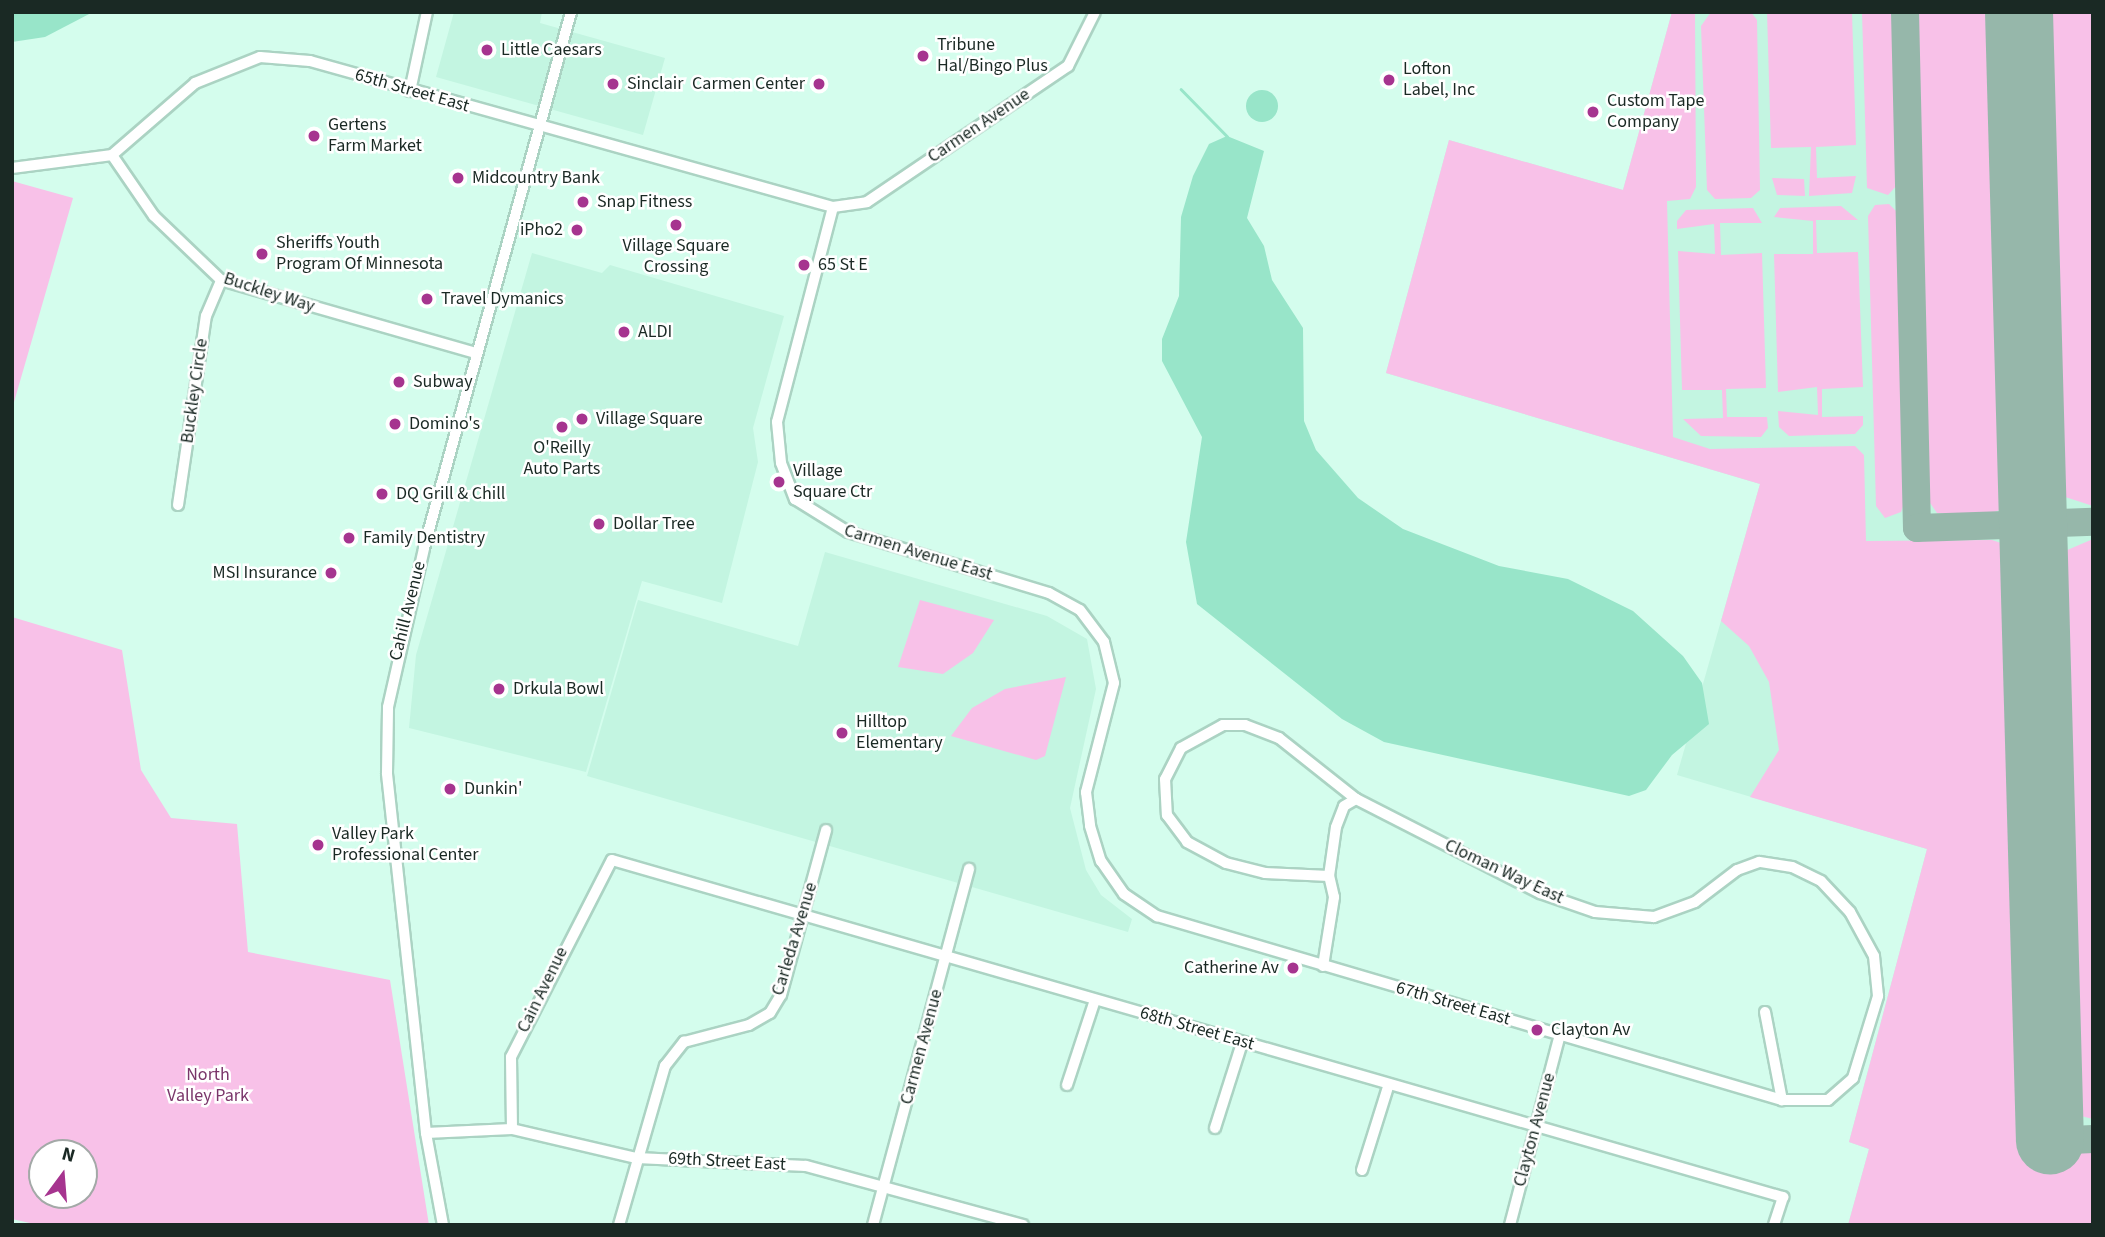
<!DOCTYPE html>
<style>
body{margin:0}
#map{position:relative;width:2105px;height:1237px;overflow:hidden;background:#d4fded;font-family:"Source Sans 3",sans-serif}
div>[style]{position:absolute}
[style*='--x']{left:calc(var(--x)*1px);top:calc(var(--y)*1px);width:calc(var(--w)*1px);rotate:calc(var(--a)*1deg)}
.built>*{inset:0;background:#c3f5e1}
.green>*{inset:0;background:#f8c1e8}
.water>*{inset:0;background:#98e5c9}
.round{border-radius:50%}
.stream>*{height:2.5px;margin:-1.25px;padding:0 1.25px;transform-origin:1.25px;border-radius:1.25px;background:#98e5c9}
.taxiway>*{height:28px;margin:-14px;padding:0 14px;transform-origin:14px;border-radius:14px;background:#96b7aa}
.runway>*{height:68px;margin:-34px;padding:0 34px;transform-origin:34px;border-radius:34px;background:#96b7aa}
.roads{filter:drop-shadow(2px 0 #abd3c3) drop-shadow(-2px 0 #abd3c3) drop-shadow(0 2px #abd3c3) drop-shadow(0 -2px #abd3c3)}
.minor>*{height:10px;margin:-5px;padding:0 5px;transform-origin:5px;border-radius:5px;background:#fff}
.dots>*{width:19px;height:19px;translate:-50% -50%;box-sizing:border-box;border:4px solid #fff;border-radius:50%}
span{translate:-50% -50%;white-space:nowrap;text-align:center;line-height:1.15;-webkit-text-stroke:5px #fff;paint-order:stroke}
.poi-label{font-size:18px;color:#1a2924}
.left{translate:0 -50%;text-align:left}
.right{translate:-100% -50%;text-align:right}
.street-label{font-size:18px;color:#1a2924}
.park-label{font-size:18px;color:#7a366a}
.frame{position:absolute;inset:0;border:14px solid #1a2924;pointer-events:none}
.north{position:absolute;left:28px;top:1139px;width:70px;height:70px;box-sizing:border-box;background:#fff;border:2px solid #a3a9a7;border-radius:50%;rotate:16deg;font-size:19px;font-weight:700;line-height:28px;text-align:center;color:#1a2924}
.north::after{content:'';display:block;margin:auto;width:24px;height:32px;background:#a6348f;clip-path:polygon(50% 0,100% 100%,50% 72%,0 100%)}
</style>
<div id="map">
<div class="built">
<div style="clip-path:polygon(454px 12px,542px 12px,540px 23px,665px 58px,643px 135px,436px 77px)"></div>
<div style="clip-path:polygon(1672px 12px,2093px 12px,2093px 1225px,1848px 1225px,1869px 1149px,1849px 1142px,1927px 849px,1677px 775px,1760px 484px,1386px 373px,1449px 140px,1623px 190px)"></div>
<div style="clip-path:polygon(532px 253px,602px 273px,610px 265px,784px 316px,753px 428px,758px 462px,722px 603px,642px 581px,586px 772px,409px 728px,416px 655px)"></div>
<div style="clip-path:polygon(825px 552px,1047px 616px,1087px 639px,1096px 689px,1070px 808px,1086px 870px,1101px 895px,1132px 919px,1128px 932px,587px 776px,638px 600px,798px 646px)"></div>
</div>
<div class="green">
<div style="clip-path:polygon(1672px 12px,1695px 12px,1696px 187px,1690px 199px,1667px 201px,1673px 437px,1710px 449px,1855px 446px,1864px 455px,1866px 541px,1992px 540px,2001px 543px,2012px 563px,2027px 1152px,2093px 1151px,2093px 1225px,1848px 1225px,1869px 1149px,1849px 1142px,1927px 849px,1750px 797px,1779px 750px,1769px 682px,1749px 646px,1721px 621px,1760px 484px,1386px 373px,1449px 140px,1623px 190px)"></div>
<div style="clip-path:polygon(1711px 12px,1751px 12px,1757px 20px,1760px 190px,1751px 198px,1715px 199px,1707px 190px,1701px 26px)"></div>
<div style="clip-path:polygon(1767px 12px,1852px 12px,1856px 145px,1816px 147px,1817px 178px,1856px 176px,1852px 193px,1809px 196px,1811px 147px,1771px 148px)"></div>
<div style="clip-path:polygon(1862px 12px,1893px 12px,1898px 184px,1888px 195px,1867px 188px)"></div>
<div style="clip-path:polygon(1913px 12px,1995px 12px,2009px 488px,2002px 509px,1987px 515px,1937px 513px,1926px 497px)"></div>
<div style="clip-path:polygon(2043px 12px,2093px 12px,2093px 506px,2056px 494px)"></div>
<div style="clip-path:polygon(1772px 178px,1804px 179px,1805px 196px,1777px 195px)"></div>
<div style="clip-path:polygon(12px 181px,73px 198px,12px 409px)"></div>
<div style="clip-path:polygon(1889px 204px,1899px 214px,1907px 495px,1901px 512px,1885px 518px,1876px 506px,1868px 216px,1875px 205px)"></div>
<div style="clip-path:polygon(1841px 206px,1858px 220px,1816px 220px,1817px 253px,1858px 252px,1863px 387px,1822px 389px,1822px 417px,1863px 416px,1863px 425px,1855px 434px,1789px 436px,1779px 427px,1778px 411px,1818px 415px,1817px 387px,1778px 392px,1774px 254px,1813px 254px,1813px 221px,1774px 217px,1780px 208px)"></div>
<div style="clip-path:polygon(1753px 208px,1762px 223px,1720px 223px,1721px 255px,1762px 253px,1766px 388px,1726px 389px,1727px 417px,1767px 417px,1768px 428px,1761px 437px,1701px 436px,1683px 419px,1723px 418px,1722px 390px,1682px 390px,1678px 251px,1715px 254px,1714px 224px,1677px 229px,1677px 221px,1686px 210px)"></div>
<div style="clip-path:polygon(2093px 539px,2093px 1119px,2073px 1114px,2058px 554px)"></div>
<div style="clip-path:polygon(920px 600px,994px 620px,973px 653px,943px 674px,898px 667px)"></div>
<div style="clip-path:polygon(evenodd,12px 617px,122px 650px,141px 770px,171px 818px,237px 824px,248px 952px,390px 980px,429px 1225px,39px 1225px,12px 1219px,12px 617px,42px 1153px,84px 1153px,84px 1195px,42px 1195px,42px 1153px)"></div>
<div style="clip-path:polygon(1066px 677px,1045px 756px,1036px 760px,951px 736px,972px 708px,1005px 689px)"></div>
</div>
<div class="water">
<div style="clip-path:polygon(12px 12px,93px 12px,45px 37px,12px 42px)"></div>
<div class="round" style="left:1246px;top:90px;width:32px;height:32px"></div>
<div style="clip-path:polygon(1227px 136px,1264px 151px,1247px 218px,1264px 246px,1272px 280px,1303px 328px,1304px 421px,1316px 450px,1358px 498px,1403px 529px,1499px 566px,1568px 579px,1633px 611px,1683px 656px,1702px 683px,1709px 724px,1672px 755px,1646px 790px,1629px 796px,1384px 742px,1342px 719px,1197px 604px,1186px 542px,1202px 437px,1162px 361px,1162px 339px,1179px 296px,1181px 217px,1193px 176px,1209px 144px)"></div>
</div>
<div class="stream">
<div style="--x:1181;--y:89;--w:66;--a:45.6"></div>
</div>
<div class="taxiway">
<div style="--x:1905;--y:12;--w:516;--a:88.67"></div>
<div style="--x:1917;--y:528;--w:176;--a:-2"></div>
<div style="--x:2050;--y:1141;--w:43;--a:-2.7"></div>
</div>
<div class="runway">
<div style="--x:2019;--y:12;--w:1129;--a:88.43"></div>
</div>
<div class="roads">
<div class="minor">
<div style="--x:410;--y:91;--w:81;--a:-77.9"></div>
<div style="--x:112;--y:155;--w:74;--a:55.5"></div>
<div style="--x:154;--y:216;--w:93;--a:43.7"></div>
<div style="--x:221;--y:280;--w:265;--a:16"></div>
<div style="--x:12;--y:168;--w:101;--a:-7.4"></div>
<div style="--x:112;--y:155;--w:110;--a:-40.9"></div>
<div style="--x:195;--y:83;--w:70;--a:-21.8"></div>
<div style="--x:260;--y:57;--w:50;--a:4.6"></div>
<div style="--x:310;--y:61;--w:543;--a:15.6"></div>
<div style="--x:833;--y:207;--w:34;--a:-8"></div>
<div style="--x:867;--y:202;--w:243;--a:-34.1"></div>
<div style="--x:1068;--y:66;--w:60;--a:-63.4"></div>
<div style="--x:833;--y:207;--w:222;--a:104.6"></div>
<div style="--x:777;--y:422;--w:41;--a:84.4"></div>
<div style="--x:781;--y:463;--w:39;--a:69"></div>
<div style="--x:795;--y:499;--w:62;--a:31.9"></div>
<div style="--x:848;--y:532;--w:210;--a:16.9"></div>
<div style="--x:1049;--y:593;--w:35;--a:29"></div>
<div style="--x:1080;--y:610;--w:40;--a:53"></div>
<div style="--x:1104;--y:642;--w:42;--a:76.3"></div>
<div style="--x:1114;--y:683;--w:113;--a:104.4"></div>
<div style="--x:1086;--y:792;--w:34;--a:83"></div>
<div style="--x:1090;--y:826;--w:37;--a:73"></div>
<div style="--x:1101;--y:861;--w:40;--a:55.1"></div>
<div style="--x:1124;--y:894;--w:40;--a:34"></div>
<div style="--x:1157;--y:916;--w:652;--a:16.4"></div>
<div style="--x:1782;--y:1100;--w:46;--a:0"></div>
<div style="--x:1828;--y:1100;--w:33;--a:-41"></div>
<div style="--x:1853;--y:1078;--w:86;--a:-73"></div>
<div style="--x:1878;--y:996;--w:40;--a:-95.7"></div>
<div style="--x:1874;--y:956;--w:50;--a:-118.6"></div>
<div style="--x:1850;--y:912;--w:42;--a:-133.1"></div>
<div style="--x:1821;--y:881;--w:32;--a:-154"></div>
<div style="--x:1792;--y:867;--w:33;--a:-171"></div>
<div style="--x:1759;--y:862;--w:23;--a:160"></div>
<div style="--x:1737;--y:870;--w:53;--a:142.7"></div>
<div style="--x:1695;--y:902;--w:44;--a:159.9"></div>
<div style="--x:1654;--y:917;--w:59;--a:-175.2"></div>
<div style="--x:1595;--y:912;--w:58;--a:-160.9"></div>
<div style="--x:1540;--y:893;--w:207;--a:-152.9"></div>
<div style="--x:1356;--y:799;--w:98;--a:-141.6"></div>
<div style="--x:1279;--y:738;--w:36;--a:-159"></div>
<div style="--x:1245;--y:725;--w:22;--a:180"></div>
<div style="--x:1223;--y:725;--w:48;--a:151.3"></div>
<div style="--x:1181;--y:748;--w:35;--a:117"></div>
<div style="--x:1165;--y:779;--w:36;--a:87"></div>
<div style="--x:1167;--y:815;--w:34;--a:53"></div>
<div style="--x:1187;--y:842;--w:44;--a:28.3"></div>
<div style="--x:1226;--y:863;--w:40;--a:14.4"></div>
<div style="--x:1265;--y:873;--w:64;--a:2.7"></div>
<div style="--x:178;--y:505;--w:191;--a:-81.6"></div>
<div style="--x:206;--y:316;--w:39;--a:-67"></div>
<div style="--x:1323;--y:966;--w:70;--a:-80.9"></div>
<div style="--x:1334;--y:897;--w:22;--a:-103"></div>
<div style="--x:1329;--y:876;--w:49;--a:-81.9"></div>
<div style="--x:1336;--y:827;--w:22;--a:-69"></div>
<div style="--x:1344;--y:806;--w:14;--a:-30"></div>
<div style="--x:1765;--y:1012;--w:90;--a:79.1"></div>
<div style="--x:1067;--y:1085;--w:89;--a:-71.8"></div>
<div style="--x:1215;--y:1128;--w:89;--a:-72.4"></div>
<div style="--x:512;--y:1129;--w:72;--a:-90.8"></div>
<div style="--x:511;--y:1057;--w:221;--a:-62.9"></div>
<div style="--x:612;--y:860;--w:1219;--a:16.06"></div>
<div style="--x:1783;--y:1197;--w:29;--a:108"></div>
<div style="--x:426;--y:1133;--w:86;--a:-2.7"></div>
<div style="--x:512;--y:1129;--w:128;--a:13.1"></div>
<div style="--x:637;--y:1158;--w:169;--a:2.7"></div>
<div style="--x:806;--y:1166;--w:225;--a:15.2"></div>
<div style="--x:1362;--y:1170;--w:90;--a:-72.6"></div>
<div style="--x:443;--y:1225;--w:94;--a:-100.5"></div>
<div style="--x:426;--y:1133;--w:362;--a:-96.2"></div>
<div style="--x:387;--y:773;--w:66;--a:-89.1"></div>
<div style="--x:388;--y:707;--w:163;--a:-77.2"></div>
<div style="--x:424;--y:548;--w:556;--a:-74.66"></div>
<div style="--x:619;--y:1225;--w:166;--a:-73.9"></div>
<div style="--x:665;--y:1066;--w:31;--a:-52"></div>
<div style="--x:684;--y:1042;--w:67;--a:-14.7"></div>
<div style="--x:749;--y:1025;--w:24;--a:-30"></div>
<div style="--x:770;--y:1013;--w:21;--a:-59"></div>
<div style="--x:781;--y:995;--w:171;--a:-74.7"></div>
<div style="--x:873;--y:1225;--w:369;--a:-74.9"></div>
<div style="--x:1510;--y:1225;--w:196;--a:-75.3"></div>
</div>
</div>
<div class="dots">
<div style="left:487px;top:50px;background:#a6348f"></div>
<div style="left:923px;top:56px;background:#a6348f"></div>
<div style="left:1389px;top:80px;background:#a6348f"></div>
<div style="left:613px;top:84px;background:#a6348f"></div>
<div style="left:819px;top:84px;background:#a6348f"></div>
<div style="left:1593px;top:112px;background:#a6348f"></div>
<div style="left:314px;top:136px;background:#a6348f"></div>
<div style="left:458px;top:178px;background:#a6348f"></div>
<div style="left:583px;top:202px;background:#a6348f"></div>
<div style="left:676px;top:225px;background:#a6348f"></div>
<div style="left:577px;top:230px;background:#a6348f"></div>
<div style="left:262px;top:254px;background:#a6348f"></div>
<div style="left:804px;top:265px;background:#a6348f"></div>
<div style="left:427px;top:299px;background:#a6348f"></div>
<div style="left:624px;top:332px;background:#a6348f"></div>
<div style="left:399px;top:382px;background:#a6348f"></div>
<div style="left:582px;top:419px;background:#a6348f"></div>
<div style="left:395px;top:424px;background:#a6348f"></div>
<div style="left:562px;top:427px;background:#a6348f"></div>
<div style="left:779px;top:482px;background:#a6348f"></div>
<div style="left:382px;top:494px;background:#a6348f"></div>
<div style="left:599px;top:524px;background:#a6348f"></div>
<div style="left:349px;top:538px;background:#a6348f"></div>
<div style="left:331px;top:573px;background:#a6348f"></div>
<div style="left:499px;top:689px;background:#a6348f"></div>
<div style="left:842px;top:733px;background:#a6348f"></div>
<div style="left:450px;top:789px;background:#a6348f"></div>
<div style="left:318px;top:845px;background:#a6348f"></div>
<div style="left:1293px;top:968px;background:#a6348f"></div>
<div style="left:1537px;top:1030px;background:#a6348f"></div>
</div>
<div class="poi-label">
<span class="left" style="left:937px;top:56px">Tribune<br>Hal/Bingo Plus</span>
<span class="left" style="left:501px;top:50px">Little Caesars</span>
<span class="left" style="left:1403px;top:80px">Lofton<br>Label, Inc</span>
<span class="left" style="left:627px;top:84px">Sinclair</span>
<span class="right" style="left:805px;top:84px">Carmen Center</span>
<span class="left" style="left:1607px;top:112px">Custom Tape<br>Company</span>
<span class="left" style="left:328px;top:136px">Gertens<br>Farm Market</span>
<span class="left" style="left:472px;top:178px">Midcountry Bank</span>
<span class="left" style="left:597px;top:202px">Snap Fitness</span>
<span class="right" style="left:563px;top:230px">iPho2</span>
<span class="left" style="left:276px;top:254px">Sheriffs Youth<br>Program Of Minnesota</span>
<span style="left:676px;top:257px">Village Square<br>Crossing</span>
<span class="left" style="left:818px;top:265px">65 St E</span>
<span class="left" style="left:441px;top:299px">Travel Dymanics</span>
<span class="left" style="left:638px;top:332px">ALDI</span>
<span class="left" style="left:413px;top:382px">Subway</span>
<span class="left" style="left:596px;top:419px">Village Square</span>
<span class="left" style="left:409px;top:424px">Domino's</span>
<span style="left:562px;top:459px">O'Reilly<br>Auto Parts</span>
<span class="left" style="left:793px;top:482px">Village<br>Square Ctr</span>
<span class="left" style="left:396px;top:494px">DQ Grill &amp; Chill</span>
<span class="left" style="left:613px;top:524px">Dollar Tree</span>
<span class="left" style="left:363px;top:538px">Family Dentistry</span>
<span class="right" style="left:317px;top:573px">MSI Insurance</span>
<span class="left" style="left:513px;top:689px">Drkula Bowl</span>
<span class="left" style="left:856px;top:733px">Hilltop<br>Elementary</span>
<span class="left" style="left:464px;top:789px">Dunkin'</span>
<span class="left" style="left:332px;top:845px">Valley Park<br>Professional Center</span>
<span class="right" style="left:1279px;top:968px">Catherine Av</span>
<span class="left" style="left:1551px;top:1030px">Clayton Av</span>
</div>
<div class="street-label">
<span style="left:412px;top:91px;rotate:16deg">65th Street East</span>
<span style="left:979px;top:126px;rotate:-34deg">Carmen Avenue</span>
<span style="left:269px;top:293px;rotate:18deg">Buckley Way</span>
<span style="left:195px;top:391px;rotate:-82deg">Buckley Circle</span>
<span style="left:918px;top:553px;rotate:17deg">Carmen Avenue East</span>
<span style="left:408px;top:611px;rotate:-76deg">Cahill Avenue</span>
<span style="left:1504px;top:872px;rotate:25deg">Cloman Way East</span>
<span style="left:795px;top:939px;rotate:-73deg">Carleda Avenue</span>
<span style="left:543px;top:990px;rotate:-64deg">Cain Avenue</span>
<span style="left:1453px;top:1004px;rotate:16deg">67th Street East</span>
<span style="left:1197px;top:1029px;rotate:16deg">68th Street East</span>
<span style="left:922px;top:1047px;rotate:-75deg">Carmen Avenue</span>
<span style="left:1535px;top:1130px;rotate:-75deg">Clayton Avenue</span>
<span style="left:727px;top:1162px;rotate:3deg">69th Street East</span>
</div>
<div class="park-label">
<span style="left:208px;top:1086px">North<br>Valley Park</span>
</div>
<div class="frame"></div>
<div class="north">N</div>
</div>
